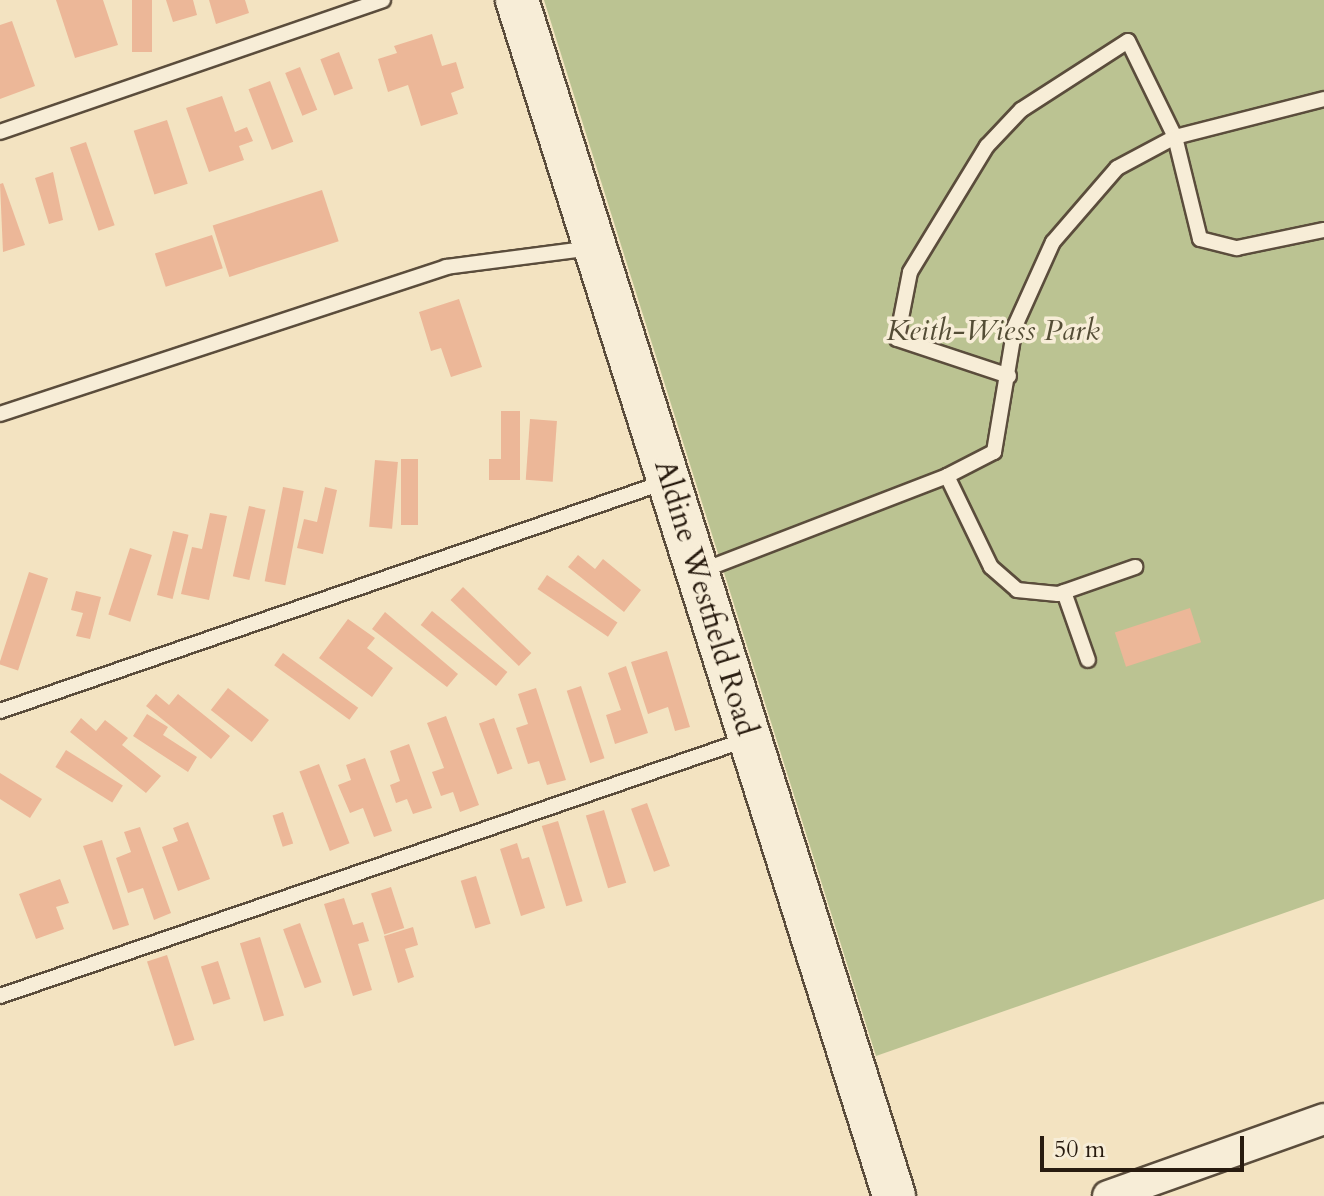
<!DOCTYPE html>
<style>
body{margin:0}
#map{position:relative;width:1324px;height:1196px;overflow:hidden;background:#f3e3c1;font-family:Cardo,serif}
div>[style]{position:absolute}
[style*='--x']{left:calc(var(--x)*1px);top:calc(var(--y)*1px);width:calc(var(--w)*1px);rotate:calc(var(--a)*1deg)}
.green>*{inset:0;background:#bbc392}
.building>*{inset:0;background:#ecb798;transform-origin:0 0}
.roads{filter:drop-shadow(2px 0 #5b4d3c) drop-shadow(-2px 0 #5b4d3c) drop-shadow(0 2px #5b4d3c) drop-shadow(0 -2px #5b4d3c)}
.lane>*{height:14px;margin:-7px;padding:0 7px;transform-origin:7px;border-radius:7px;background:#f7edd7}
.street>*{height:30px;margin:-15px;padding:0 15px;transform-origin:15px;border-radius:15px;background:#f7edd7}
.secondary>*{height:42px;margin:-21px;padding:0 21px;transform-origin:21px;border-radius:21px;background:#f7edd7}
span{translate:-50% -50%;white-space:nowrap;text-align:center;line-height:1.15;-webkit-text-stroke:7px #f7edd7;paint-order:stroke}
.park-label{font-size:30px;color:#544d36;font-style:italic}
.street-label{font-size:30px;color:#281b0f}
.scale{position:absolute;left:1040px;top:1136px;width:204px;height:36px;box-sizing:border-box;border:4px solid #281b0f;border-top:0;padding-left:10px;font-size:24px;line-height:28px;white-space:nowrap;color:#281b0f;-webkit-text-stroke:6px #f7edd7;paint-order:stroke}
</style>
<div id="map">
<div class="green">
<div style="clip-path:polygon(544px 0,1324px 0,1324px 899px,876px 1056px)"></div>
</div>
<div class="building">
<div style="clip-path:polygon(56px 0,103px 0,118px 45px,75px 58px)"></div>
<div style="left:132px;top:0;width:20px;height:52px"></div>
<div style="clip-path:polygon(166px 0,193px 0,197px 15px,173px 22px)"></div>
<div style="clip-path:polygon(209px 0,245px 0,249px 13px,216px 24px)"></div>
<div style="clip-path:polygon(12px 21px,35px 86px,0 99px,0 25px)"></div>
<div style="clip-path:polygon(432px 34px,442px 66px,456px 62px,464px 88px,451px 93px,458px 114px,421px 126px,408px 85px,388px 92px,378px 59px,397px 53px,394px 46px)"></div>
<div style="left:339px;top:52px;width:39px;height:20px;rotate:69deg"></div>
<div style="left:300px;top:67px;width:46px;height:16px;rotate:68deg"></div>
<div style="left:270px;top:81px;width:65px;height:23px;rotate:69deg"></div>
<div style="clip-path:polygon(222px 96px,235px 132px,247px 127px,253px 141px,239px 146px,244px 160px,209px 172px,186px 108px)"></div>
<div style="left:167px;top:120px;width:67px;height:35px;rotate:72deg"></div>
<div style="left:86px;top:142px;width:88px;height:17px;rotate:71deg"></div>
<div style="clip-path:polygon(53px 172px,63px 220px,49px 224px,35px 178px)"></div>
<div style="clip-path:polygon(3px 183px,25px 245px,3px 252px,0 184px)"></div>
<div style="left:322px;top:190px;width:54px;height:115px;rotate:72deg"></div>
<div style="left:212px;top:235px;width:35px;height:60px;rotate:72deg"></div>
<div style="clip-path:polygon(459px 299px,482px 367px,451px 377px,441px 348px,431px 351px,419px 312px)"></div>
<div style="clip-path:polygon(501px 411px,520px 411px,520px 480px,489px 480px,489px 459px,501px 459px)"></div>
<div style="left:530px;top:419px;width:27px;height:61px;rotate:4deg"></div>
<div style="left:401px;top:459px;width:17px;height:66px"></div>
<div style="left:375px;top:460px;width:23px;height:67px;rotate:5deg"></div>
<div style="left:283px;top:487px;width:21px;height:96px;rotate:11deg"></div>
<div style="clip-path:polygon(325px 487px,337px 490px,323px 554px,297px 548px,304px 519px,317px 522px)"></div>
<div style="left:249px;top:506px;width:17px;height:72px;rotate:13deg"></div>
<div style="clip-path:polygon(210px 513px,227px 516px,209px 600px,181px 594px,192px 547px,202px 549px)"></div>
<div style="left:173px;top:531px;width:16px;height:66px;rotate:14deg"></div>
<div style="left:130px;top:548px;width:23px;height:70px;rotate:18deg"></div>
<div style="clip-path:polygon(578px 555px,595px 569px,603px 559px,641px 590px,624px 612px,568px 567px)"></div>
<div style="left:29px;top:572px;width:20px;height:97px;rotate:18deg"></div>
<div style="left:547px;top:575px;width:85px;height:17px;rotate:34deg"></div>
<div style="left:463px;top:587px;width:95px;height:18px;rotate:44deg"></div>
<div style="clip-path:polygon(76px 591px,101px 597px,90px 639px,76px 636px,83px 613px,71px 610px)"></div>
<div style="left:1190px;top:608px;width:36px;height:79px;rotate:72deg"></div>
<div style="left:432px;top:611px;width:97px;height:18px;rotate:39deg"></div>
<div style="clip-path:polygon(385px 612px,458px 674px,447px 687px,372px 629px)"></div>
<div style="clip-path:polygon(348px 619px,375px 638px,367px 648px,393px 668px,372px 697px,319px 658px)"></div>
<div style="clip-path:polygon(667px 651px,690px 727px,675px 731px,668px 707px,648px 714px,631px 662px)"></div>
<div style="left:283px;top:653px;width:93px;height:15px;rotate:36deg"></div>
<div style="clip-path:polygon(626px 666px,648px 733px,615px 744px,606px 715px,621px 710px,608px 673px)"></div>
<div style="left:581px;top:686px;width:76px;height:15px;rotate:72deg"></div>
<div style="left:228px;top:688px;width:52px;height:28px;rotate:38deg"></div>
<div style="clip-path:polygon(536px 688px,566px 780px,547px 785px,539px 761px,528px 764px,516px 728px,528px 724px,518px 694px)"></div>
<div style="clip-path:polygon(156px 694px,169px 705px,178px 694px,230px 736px,211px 759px,146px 706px)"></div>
<div style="clip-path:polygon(147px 714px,168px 727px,163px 735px,197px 757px,188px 772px,133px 736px)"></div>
<div style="clip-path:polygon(446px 716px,479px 805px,460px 812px,453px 792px,441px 796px,432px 772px,444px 768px,427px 723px)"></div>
<div style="clip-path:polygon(81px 718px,96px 731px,105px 720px,128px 738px,122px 745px,161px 776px,146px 793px,70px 732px)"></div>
<div style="left:494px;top:718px;width:54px;height:16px;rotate:70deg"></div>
<div style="clip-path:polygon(409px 744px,432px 808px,413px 814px,407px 799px,396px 803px,390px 785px,400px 781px,390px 751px)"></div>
<div style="left:66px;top:750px;width:67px;height:20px;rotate:32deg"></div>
<div style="clip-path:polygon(365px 758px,392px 831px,374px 837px,363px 808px,350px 813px,338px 785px,351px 780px,346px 765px)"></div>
<div style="left:319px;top:764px;width:85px;height:21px;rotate:69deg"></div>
<div style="clip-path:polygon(0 773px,42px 799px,30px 818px,0 799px)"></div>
<div style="left:647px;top:803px;width:67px;height:17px;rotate:70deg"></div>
<div style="left:604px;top:810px;width:76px;height:19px;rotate:73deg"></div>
<div style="left:283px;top:812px;width:33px;height:11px;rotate:72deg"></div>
<div style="left:558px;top:821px;width:84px;height:17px;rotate:73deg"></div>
<div style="clip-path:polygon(188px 822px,210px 879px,178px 891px,162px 847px,178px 841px,173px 828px)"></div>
<div style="clip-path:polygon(140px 827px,171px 913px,154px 920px,143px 888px,128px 893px,116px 858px,131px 852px,124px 832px)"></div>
<div style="clip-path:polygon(102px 840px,129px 925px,113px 930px,83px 846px)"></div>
<div style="clip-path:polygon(517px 843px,522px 859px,529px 857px,545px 908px,521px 916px,500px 849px)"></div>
<div style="left:476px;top:876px;width:50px;height:16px;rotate:73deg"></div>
<div style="clip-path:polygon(60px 879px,69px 903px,56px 907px,64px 929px,36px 939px,19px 894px)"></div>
<div style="left:391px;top:887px;width:43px;height:21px;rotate:72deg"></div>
<div style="clip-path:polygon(344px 898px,353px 925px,363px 922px,369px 941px,358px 944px,372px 990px,353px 996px,324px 904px)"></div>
<div style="left:300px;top:923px;width:63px;height:18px;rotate:70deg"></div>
<div style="clip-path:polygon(413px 927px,418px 945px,405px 949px,414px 977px,398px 983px,384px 936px)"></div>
<div style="left:260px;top:937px;width:82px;height:21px;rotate:73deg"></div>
<div style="left:167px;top:955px;width:89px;height:21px;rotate:72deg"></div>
<div style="left:218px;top:961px;width:40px;height:18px;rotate:72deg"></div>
</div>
<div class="roads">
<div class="lane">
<div style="--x:0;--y:132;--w:405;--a:-19"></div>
<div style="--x:1009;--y:376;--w:118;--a:-161.7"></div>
<div style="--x:897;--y:339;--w:68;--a:-79"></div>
<div style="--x:910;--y:272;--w:148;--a:-58.6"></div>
<div style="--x:987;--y:146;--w:50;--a:-46.6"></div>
<div style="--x:1021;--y:110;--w:127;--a:-32.8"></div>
<div style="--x:1128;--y:41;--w:107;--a:63.9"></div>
<div style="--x:1175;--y:137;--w:105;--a:76.2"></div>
<div style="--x:1200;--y:239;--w:38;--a:14"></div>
<div style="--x:1237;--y:248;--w:89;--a:-11.7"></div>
<div style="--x:0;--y:414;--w:470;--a:-18.2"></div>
<div style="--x:446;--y:267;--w:148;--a:-7.4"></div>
<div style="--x:947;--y:476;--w:101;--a:64.2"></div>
<div style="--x:991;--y:567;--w:35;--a:41"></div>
<div style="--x:1017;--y:590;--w:41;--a:5.6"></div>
<div style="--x:1058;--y:594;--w:82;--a:-19.3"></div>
<div style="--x:701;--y:571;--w:264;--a:-21.1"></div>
<div style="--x:947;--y:476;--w:53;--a:-27.1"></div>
<div style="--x:994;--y:452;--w:128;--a:-80.5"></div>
<div style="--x:1015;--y:326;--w:92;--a:-65.7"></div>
<div style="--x:1053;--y:242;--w:98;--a:-49.1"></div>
<div style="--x:1117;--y:168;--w:66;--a:-28.1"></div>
<div style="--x:1175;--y:137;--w:154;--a:-14.3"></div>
<div style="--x:1064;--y:592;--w:72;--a:70.6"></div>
<div style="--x:0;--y:711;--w:703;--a:-19"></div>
<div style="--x:0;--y:996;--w:791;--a:-18.96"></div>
</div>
<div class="street">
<div style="--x:1108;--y:1196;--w:229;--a:-19.6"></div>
</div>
<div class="secondary">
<div style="--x:517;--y:0;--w:1254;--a:72.5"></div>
</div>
</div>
<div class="park-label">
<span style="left:993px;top:331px">Keith-Wiess Park</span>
</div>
<div class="street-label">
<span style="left:705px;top:598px;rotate:73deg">Aldine Westfield Road</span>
</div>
<div class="scale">50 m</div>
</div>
